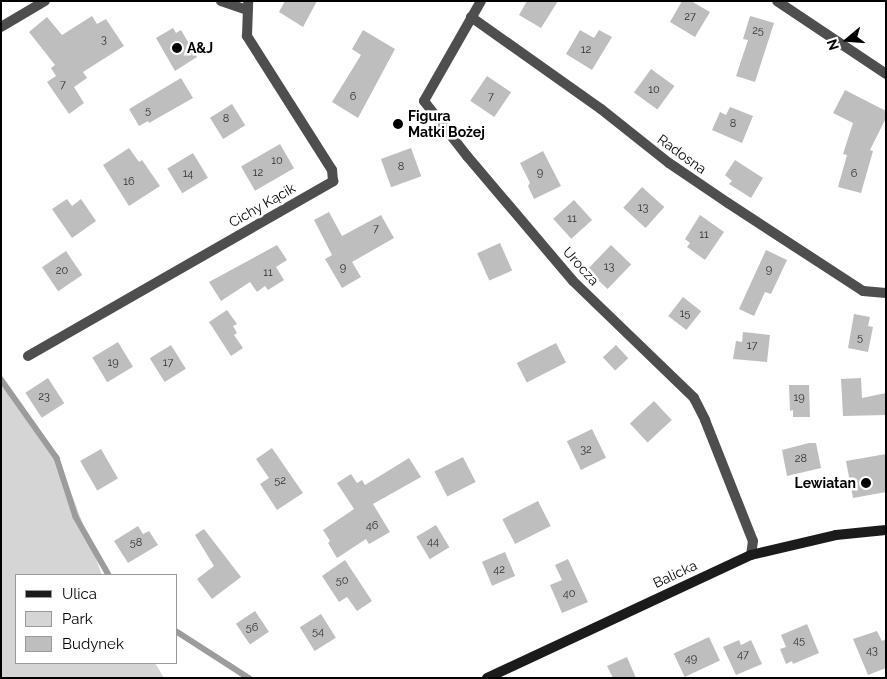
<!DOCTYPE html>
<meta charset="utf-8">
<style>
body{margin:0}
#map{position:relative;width:887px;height:679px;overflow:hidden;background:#fff;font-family:Raleway,sans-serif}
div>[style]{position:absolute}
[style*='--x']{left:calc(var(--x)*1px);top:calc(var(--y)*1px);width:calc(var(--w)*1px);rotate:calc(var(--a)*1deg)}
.green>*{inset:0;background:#d5d5d5}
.stream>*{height:5.5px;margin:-2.75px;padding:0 2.75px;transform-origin:2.75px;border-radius:2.75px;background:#9c9c9c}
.building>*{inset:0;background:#bebebe;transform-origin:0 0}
.street>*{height:10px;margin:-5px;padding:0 5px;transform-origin:5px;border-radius:5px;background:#4e4e4e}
.secondary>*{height:10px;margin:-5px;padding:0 5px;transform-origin:5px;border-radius:5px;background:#1b1b1b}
.dots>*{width:14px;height:14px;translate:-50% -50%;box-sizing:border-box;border:2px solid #fff;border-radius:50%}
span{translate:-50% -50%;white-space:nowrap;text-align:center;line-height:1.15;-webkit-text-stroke:5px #fff;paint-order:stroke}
.number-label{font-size:11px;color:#303030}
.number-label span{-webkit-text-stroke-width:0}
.poi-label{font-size:14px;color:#000;font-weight:700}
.left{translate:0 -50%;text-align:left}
.right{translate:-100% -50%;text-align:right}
.street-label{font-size:14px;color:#000}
.frame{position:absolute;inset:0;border:2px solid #000;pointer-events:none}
.legend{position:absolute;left:15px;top:574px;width:162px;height:90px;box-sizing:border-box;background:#fff;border:1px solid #999;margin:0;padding:6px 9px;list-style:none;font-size:15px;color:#000}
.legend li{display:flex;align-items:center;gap:10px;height:25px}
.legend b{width:25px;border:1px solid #999}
.north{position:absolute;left:822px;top:15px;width:50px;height:50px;-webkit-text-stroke:4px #fff;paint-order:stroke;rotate:252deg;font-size:14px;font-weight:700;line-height:20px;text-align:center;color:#000}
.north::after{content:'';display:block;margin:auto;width:18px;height:22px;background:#000;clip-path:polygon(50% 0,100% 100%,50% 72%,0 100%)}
</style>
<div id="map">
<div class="green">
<div style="clip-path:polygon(1px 380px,60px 463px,102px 575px,16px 575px,16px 663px,155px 663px,164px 678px,1px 678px)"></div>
</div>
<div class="stream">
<div style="--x:1;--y:379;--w:97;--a:54.7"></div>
<div style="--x:57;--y:458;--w:62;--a:72.1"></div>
<div style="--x:76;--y:517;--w:67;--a:60.4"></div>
<div style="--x:176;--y:631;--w:87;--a:32.8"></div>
</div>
<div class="building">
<div style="clip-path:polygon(285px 1px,317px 1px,303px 27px,279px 12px)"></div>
<div style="clip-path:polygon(527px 1px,558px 1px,541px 28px,519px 15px)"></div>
<div style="clip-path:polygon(682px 1px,691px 1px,710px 12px,695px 37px,670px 22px)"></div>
<div style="clip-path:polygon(92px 16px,97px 24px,106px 19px,124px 46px,83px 72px,87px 78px,74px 87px,84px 103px,69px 114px,47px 82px,56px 76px,51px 68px,55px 65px,29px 32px,47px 17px,62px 35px)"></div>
<div style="clip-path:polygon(750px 16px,774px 23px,755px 82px,736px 76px,748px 40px,743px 39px)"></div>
<div style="clip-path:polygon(173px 28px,176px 33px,181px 30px,197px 57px,175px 71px,156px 38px)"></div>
<div style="clip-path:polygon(363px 30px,395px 49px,358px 118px,332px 102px,361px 55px,352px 49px)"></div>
<div style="clip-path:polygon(580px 30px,594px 38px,599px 30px,612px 37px,592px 70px,566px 54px)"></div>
<div style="left:651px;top:69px;width:29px;height:29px;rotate:36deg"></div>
<div style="left:487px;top:76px;width:29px;height:30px;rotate:34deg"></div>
<div style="clip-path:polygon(181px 78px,193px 98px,149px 123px,148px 121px,139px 126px,129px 109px)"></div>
<div style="clip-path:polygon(845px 90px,886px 111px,886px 118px,870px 150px,873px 151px,861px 193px,838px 187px,847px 155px,843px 154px,853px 123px,833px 113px)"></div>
<div style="left:232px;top:104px;width:25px;height:26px;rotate:58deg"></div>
<div style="clip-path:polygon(730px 107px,753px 116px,742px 143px,712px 130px,720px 112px,726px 115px)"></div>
<div style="left:280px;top:144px;width:28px;height:45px;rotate:60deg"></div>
<div style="clip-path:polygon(129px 148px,139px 162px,142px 160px,160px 186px,129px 206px,103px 165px)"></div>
<div style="left:411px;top:148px;width:30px;height:32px;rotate:70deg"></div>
<div style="clip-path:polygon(543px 151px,561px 186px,534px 199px,528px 186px,530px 183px,520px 163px)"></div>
<div style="left:193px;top:153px;width:29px;height:30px;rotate:59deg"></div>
<div style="clip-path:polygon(735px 160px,763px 178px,751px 198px,729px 184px,732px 181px,725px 175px)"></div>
<div style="left:642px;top:187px;width:30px;height:28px;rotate:42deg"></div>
<div style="clip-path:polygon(67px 199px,72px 206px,81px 199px,96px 221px,72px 238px,52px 209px)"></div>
<div style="left:574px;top:200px;width:27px;height:28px;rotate:48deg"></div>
<div style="clip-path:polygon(329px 212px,342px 236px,381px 215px,394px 238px,352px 262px,361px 277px,342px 288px,325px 259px,332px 255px,314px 220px)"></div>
<div style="clip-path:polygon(700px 215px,724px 232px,705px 260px,687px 247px,690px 243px,685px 239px)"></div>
<div style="left:500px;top:243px;width:30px;height:25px;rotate:66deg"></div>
<div style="clip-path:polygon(277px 245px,287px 260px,276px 267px,284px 280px,268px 290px,265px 286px,257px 292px,250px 282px,221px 301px,209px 282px)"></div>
<div style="left:611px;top:245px;width:28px;height:34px;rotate:44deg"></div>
<div style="clip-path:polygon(766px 250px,787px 260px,771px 294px,765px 292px,754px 316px,739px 309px)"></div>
<div style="left:66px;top:251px;width:29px;height:29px;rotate:56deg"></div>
<div style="left:683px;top:297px;width:23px;height:24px;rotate:38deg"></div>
<div style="clip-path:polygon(227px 310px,237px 324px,233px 326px,237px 333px,234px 335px,243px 348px,231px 356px,209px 322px)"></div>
<div style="clip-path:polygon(854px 314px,870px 317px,868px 326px,873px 327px,868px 352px,848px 348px)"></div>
<div style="clip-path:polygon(743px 332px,770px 335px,767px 362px,733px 359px,736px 341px,742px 342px)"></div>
<div style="left:118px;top:342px;width:29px;height:30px;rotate:59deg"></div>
<div style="left:556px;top:343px;width:22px;height:44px;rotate:63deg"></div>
<div style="left:171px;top:345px;width:28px;height:25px;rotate:58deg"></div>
<div style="left:616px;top:345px;width:18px;height:18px;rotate:47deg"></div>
<div style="left:48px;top:378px;width:30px;height:27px;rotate:57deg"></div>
<div style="clip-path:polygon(861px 378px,862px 398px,886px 393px,886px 415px,843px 416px,841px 379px)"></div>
<div style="clip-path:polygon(789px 385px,809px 385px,810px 417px,793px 417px,793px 410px,790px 411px)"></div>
<div style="left:654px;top:401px;width:26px;height:33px;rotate:47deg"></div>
<div style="left:592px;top:429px;width:32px;height:28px;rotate:64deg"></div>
<div style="clip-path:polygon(809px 443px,816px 443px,821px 468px,787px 476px,782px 450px)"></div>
<div style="clip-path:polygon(272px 448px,303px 493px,277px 510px,260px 484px,269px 478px,256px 459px)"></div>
<div style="left:101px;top:449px;width:34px;height:24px;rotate:60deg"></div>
<div style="clip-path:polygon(886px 454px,886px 492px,853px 498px,846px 461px)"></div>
<div style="left:463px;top:457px;width:28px;height:32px;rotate:63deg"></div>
<div style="clip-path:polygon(409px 458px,421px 477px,373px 504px,390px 532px,369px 544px,366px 539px,337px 558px,328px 543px,330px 541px,323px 530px,354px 509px,337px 483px,351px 474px,357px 483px,362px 480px,365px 485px)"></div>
<div style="left:538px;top:501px;width:28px;height:40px;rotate:63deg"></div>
<div style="left:436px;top:525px;width:26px;height:23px;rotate:59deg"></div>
<div style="clip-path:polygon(138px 526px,143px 534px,149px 531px,158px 545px,128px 563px,114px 541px)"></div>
<div style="clip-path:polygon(204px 529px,241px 577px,212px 599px,197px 579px,214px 566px,195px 535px)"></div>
<div style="left:505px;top:552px;width:26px;height:25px;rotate:67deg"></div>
<div style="clip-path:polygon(568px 559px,588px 602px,562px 613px,550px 585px,562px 580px,555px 565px)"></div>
<div style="clip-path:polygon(345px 560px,372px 601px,357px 611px,347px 597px,339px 602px,322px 576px)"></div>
<div style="left:255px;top:611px;width:25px;height:23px;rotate:56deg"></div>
<div style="left:321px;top:614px;width:28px;height:25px;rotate:58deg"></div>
<div style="clip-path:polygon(807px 624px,819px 653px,793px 664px,792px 661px,786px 664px,780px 649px,786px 647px,781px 635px)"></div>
<div style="clip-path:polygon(877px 631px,882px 641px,886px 639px,886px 668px,868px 675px,853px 639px)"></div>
<div style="left:709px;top:637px;width:26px;height:39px;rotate:65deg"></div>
<div style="clip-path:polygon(739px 640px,741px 645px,751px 640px,762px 664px,736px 675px,723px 647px)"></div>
<div style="clip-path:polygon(627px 657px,636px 678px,613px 678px,607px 666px)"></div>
</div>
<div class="street">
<div style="--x:221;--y:1;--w:28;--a:19"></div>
<div style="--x:481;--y:1;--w:115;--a:119.7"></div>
<div style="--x:424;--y:101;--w:70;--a:52"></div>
<div style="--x:467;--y:156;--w:164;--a:49.7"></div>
<div style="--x:573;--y:281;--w:168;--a:44"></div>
<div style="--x:694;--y:398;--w:25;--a:63"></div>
<div style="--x:705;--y:420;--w:130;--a:68.4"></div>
<div style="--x:753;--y:541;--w:14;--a:98"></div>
<div style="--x:777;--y:1;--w:131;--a:33.8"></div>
<div style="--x:471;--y:17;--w:159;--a:35.3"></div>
<div style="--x:601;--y:109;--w:87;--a:38.5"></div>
<div style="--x:669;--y:163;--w:71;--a:34.1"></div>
<div style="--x:728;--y:203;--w:161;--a:33.1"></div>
<div style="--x:863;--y:291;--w:23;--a:5"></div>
<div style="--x:1;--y:27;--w:51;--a:-30.6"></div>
<div style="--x:28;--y:356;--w:352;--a:-29.8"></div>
<div style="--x:333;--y:181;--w:11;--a:-95"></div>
<div style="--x:332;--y:170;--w:159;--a:-122.4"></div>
<div style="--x:247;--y:36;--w:35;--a:-88"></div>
</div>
<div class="secondary">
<div style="--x:487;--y:678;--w:291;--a:-25"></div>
<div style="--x:751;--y:555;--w:87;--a:-13.2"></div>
<div style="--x:836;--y:535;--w:50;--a:-5.7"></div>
</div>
<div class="dots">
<div style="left:177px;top:48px;background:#000"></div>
<div style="left:398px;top:124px;background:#000"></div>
<div style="left:866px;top:483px;background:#000"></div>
</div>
<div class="number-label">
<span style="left:690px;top:17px">27</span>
<span style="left:758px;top:31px">25</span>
<span style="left:104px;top:40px">3</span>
<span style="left:586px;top:50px">12</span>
<span style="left:63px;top:85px">7</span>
<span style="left:654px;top:90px">10</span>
<span style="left:353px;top:97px">6</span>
<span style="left:491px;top:97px">7</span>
<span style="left:148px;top:111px">5</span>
<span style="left:226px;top:119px">8</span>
<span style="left:733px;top:124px">8</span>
<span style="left:277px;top:161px">10</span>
<span style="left:401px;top:167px">8</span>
<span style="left:258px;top:173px">12</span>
<span style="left:540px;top:173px">9</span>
<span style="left:188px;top:174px">14</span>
<span style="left:854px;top:174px">6</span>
<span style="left:129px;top:182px">16</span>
<span style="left:643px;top:208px">13</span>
<span style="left:572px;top:219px">11</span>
<span style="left:376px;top:229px">7</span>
<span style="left:704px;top:235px">11</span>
<span style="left:609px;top:267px">13</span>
<span style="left:343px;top:268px">9</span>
<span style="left:769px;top:270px">9</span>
<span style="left:62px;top:271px">20</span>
<span style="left:268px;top:273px">11</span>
<span style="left:685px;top:314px">15</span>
<span style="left:860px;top:338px">5</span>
<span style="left:752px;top:346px">17</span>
<span style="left:113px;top:363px">19</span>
<span style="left:168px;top:363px">17</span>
<span style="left:44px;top:397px">23</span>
<span style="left:799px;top:398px">19</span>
<span style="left:586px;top:450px">32</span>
<span style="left:801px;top:459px">28</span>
<span style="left:280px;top:481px">52</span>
<span style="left:372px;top:526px">46</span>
<span style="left:433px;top:542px">44</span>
<span style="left:136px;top:543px">58</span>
<span style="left:499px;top:570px">42</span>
<span style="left:342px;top:581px">50</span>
<span style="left:569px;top:594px">40</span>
<span style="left:252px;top:628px">56</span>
<span style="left:318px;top:632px">54</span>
<span style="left:799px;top:641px">45</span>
<span style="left:872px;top:651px">43</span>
<span style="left:743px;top:655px">47</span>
<span style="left:691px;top:659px">49</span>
</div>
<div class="poi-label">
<span class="left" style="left:187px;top:48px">A&amp;J</span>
<span class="left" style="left:408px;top:124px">Figura<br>Matki Bożej</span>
<span class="right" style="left:856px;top:483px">Lewiatan</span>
</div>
<div class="street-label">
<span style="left:682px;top:154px;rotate:36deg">Radosna</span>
<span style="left:262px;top:205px;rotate:-30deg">Cichy Kącik</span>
<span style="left:581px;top:266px;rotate:48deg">Urocza</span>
<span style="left:675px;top:574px;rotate:-25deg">Balicka</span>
</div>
<div class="frame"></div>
<ul class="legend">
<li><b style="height:6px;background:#1b1b1b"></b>Ulica</li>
<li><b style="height:14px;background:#d5d5d5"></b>Park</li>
<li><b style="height:14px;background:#bebebe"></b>Budynek</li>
</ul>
<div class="north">N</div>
</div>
